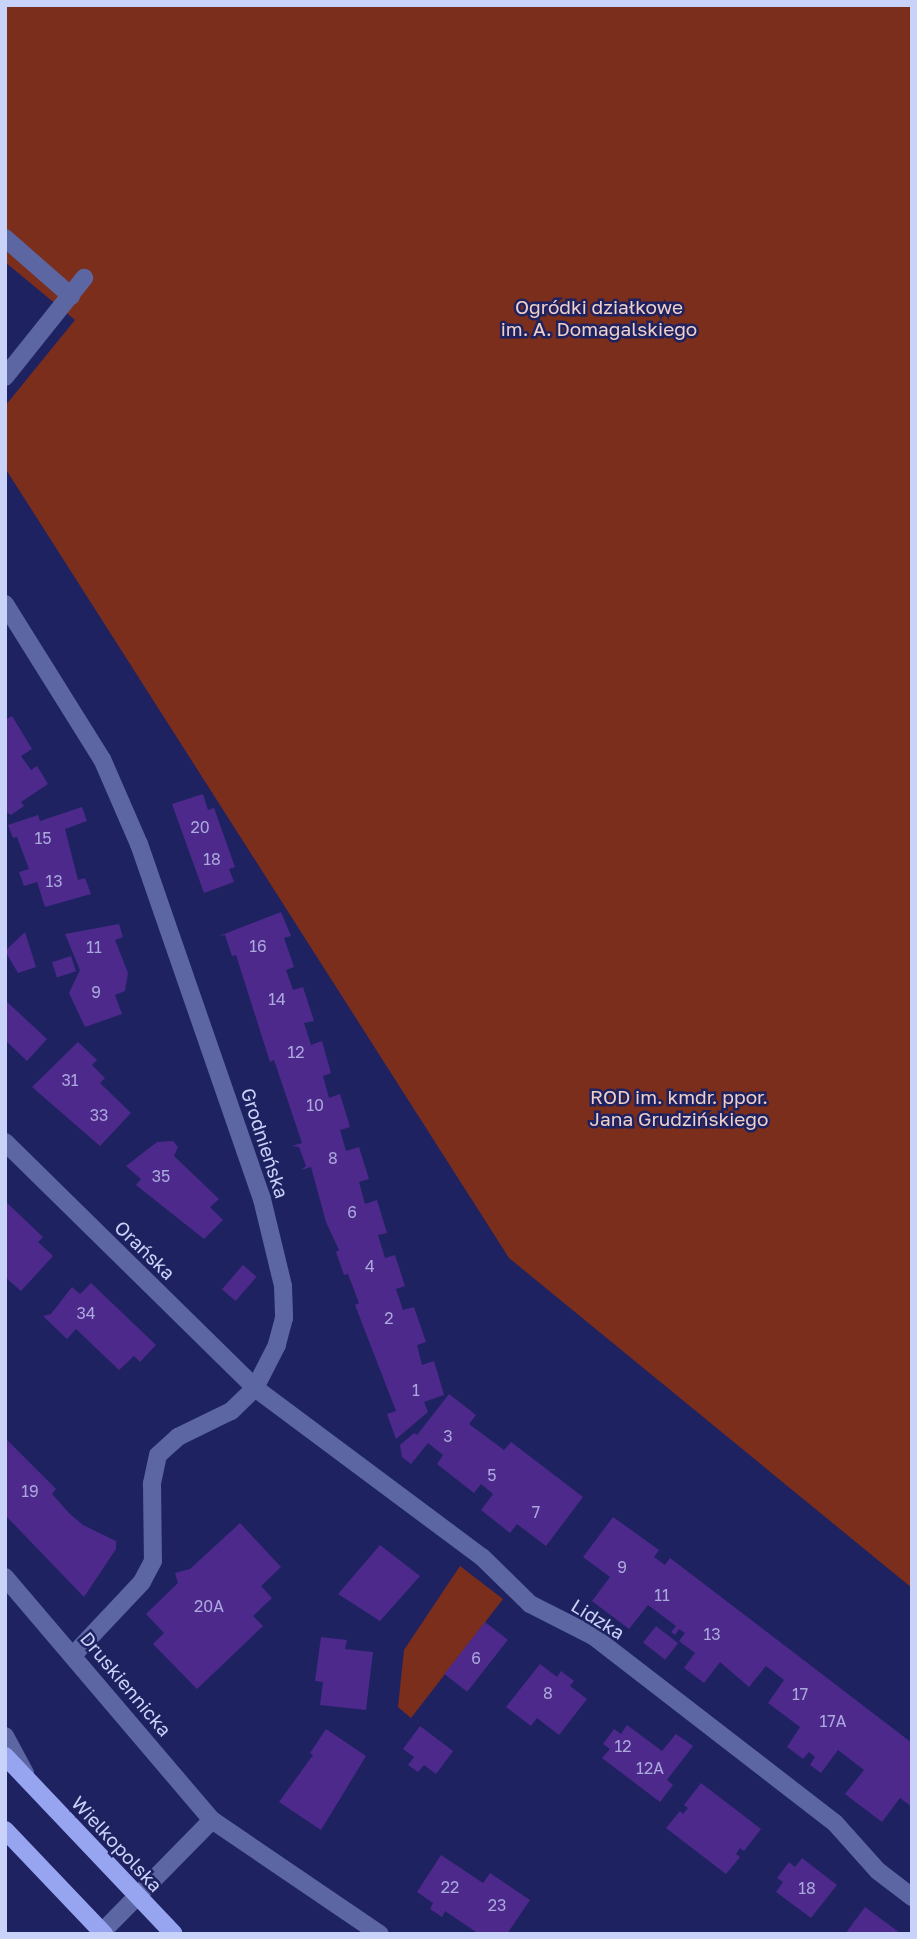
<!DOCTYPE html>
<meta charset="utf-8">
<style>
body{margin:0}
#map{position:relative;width:917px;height:1939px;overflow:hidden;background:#1f2260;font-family:"Golos Text",sans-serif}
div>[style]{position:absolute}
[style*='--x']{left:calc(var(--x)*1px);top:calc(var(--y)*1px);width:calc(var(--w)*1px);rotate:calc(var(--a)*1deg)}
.green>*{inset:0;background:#7a2e1b}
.building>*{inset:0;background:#4d298b;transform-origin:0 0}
.minor>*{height:18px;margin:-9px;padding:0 9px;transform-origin:9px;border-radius:9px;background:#5c66a3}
.major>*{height:18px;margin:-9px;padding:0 9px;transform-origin:9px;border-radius:9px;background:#97a5f0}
span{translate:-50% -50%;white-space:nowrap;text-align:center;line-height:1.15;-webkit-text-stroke:5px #1f2260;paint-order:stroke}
.number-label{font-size:16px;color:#aaa8dd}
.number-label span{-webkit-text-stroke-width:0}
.park-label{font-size:19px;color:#efd0c8}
.street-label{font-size:19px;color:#c9d2f8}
.frame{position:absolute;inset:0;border:7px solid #c9d2f8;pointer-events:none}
</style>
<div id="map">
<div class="green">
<div style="clip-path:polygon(5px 5px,912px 5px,912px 1588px,509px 1258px,5px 468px,5px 406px,75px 320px,5px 262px)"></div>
<div style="clip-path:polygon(460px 1566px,503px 1599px,411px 1718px,398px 1707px,404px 1650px)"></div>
</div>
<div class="building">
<div style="clip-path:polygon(12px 716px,32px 749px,21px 756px,31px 770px,37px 766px,48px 784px,21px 802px,24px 806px,11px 815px,5px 811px,5px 720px)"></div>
<div style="clip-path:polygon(203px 794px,208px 810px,214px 808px,235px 867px,229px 869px,234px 882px,204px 893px,172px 804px)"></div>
<div style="clip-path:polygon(82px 807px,87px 821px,65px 829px,78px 880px,85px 878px,91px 894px,45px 907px,37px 882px,24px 886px,19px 872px,29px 869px,17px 837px,13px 838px,8px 825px,38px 815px,40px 821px)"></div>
<div style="clip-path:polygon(281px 912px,291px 936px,284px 938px,294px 967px,286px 970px,293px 990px,303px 987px,314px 1021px,304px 1023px,311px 1045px,322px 1041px,331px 1073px,323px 1076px,329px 1098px,340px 1094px,350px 1127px,340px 1130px,346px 1151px,359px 1147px,369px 1179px,359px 1182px,365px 1204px,377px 1200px,387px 1233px,378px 1235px,385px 1258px,395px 1255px,405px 1286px,396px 1289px,403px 1310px,414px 1307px,426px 1342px,417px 1345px,422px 1365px,434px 1361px,444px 1395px,424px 1402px,428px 1412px,396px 1439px,387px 1414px,396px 1411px,355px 1305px,359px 1303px,348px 1274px,344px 1275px,336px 1252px,339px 1250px,326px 1222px,311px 1167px,301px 1170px,306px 1166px,299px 1147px,292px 1146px,302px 1143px,274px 1060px,270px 1062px,236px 955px,232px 956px,225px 935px,219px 936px)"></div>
<div style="clip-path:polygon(119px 924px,123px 937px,115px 940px,128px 973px,125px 991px,115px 995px,122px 1014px,85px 1027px,69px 993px,80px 970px,65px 934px)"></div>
<div style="clip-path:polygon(25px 932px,36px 967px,18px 973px,5px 951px)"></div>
<div style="left:71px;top:956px;width:16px;height:20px;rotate:72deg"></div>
<div style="clip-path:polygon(5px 1000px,47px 1039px,27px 1061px,5px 1040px)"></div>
<div style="clip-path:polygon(78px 1042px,97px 1060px,92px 1065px,105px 1078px,100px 1083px,131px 1113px,100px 1146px,32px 1087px)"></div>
<div style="clip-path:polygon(173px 1141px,178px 1147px,174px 1156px,219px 1199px,210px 1207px,223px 1220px,204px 1239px,136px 1185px,141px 1179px,126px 1166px,157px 1142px)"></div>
<div style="clip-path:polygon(5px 1201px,43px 1237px,38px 1242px,53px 1256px,21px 1291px,5px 1277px)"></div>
<div style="left:243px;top:1265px;width:18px;height:32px;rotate:41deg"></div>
<div style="clip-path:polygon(91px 1283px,156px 1345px,140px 1362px,134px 1356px,119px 1370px,76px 1329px,67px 1339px,43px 1316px,51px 1314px,72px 1287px,80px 1294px)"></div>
<div style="clip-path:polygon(449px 1394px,476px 1415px,469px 1424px,504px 1450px,511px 1442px,583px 1497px,546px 1546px,517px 1524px,510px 1533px,481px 1510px,493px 1494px,481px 1484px,474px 1493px,437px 1464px,443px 1455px,428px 1443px,411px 1464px,402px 1457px,400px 1445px,414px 1433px,417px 1435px)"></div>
<div style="clip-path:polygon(5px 1438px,56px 1489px,52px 1494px,69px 1513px,83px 1525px,116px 1541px,116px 1549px,84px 1597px,5px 1515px)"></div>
<div style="clip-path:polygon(613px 1517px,659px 1550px,654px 1557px,665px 1565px,670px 1558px,912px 1743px,912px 1807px,900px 1798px,882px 1822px,845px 1794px,864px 1770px,838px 1750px,821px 1773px,810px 1765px,815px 1757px,809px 1752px,803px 1759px,787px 1747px,800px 1727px,768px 1703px,784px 1680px,766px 1666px,749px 1687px,720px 1662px,704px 1683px,684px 1668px,695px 1653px,679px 1641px,685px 1633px,679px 1629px,675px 1635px,671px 1632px,676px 1626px,648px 1605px,629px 1629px,592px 1601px,610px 1577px,583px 1557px)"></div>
<div style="clip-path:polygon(240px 1523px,281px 1567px,261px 1586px,272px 1598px,253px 1616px,263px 1626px,197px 1689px,153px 1644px,164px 1633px,146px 1614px,178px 1583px,175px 1573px,190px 1569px)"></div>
<div style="clip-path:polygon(380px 1545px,420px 1576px,380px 1621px,338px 1594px)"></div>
<div style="left:485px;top:1622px;width:29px;height:66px;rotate:38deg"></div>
<div style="left:656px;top:1626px;width:28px;height:21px;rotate:38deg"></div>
<div style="clip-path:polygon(321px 1637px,347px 1640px,345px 1649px,373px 1652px,366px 1710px,320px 1705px,323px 1682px,315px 1681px)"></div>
<div style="clip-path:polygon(540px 1664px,557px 1677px,561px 1671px,574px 1681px,570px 1686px,587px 1699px,559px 1735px,537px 1718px,531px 1726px,506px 1707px)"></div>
<div style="clip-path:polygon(627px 1725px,662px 1751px,676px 1734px,693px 1746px,667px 1780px,673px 1785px,660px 1802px,602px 1758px,610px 1749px,603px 1744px,614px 1729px,621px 1734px)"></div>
<div style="clip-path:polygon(420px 1726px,453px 1751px,436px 1774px,424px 1765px,418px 1772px,408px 1765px,414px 1757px,403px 1749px)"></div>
<div style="clip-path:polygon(326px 1729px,366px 1756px,321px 1830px,279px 1802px,313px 1755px,310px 1753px)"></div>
<div style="clip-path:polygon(701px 1783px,761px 1829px,744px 1851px,740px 1848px,736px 1854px,740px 1857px,726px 1874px,666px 1828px,680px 1811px,683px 1814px,688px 1808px,684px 1805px)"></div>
<div style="clip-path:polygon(441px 1855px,483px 1883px,490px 1873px,530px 1900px,507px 1934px,479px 1934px,445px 1911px,442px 1917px,430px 1909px,433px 1903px,417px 1892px)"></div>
<div style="clip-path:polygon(802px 1858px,837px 1885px,811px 1918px,776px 1892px,783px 1882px,777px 1878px,789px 1862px,795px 1867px)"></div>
<div style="clip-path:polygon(865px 1907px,896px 1930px,901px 1934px,845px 1934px)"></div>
</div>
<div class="minor">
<div style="--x:5;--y:238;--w:88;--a:41.3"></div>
<div style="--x:5;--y:377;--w:127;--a:-51.4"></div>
<div style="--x:5;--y:604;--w:183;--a:58"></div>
<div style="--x:102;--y:759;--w:93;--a:66.5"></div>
<div style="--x:139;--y:844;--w:376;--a:70.9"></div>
<div style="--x:262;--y:1199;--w:89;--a:76.4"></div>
<div style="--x:283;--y:1286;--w:32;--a:88"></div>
<div style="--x:284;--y:1318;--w:28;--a:105"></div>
<div style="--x:277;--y:1345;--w:48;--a:117.1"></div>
<div style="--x:255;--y:1388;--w:33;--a:136"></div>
<div style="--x:231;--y:1411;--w:59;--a:153.9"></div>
<div style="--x:178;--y:1437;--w:27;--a:138"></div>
<div style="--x:158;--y:1455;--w:30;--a:102"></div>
<div style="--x:152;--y:1484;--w:77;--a:89.3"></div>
<div style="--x:153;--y:1561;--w:24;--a:118"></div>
<div style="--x:142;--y:1582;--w:98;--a:133.3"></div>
<div style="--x:5;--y:1142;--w:351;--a:44.5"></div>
<div style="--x:255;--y:1388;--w:283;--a:36.7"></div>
<div style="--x:482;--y:1557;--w:67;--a:44.4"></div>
<div style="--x:530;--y:1604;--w:71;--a:26.9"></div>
<div style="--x:593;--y:1636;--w:306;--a:37.7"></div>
<div style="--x:835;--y:1823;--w:64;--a:48.1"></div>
<div style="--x:878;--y:1871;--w:43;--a:37.4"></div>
<div style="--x:5;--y:1577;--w:319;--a:49.6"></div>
<div style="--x:212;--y:1820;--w:203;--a:34.2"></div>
<div style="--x:5;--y:1736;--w:42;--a:61.6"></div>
<div style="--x:100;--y:1934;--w:160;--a:-45.5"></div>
</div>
<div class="major">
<div style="--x:5;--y:1756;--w:245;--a:46.5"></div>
<div style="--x:5;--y:1830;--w:144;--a:46.4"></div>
</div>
<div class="number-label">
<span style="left:200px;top:827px">20</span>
<span style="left:43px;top:838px">15</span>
<span style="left:212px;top:859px">18</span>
<span style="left:54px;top:881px">13</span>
<span style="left:258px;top:946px">16</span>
<span style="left:94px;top:947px">11</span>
<span style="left:96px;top:992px">9</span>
<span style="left:277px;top:999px">14</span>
<span style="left:296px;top:1052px">12</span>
<span style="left:70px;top:1080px">31</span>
<span style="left:315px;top:1105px">10</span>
<span style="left:99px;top:1115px">33</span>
<span style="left:333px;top:1158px">8</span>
<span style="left:161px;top:1176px">35</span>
<span style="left:352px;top:1212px">6</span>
<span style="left:370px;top:1266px">4</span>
<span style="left:86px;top:1313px">34</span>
<span style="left:389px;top:1318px">2</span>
<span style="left:416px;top:1390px">1</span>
<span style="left:448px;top:1436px">3</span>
<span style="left:492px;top:1475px">5</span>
<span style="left:30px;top:1491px">19</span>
<span style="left:536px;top:1512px">7</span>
<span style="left:622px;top:1567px">9</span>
<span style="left:662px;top:1595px">11</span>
<span style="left:209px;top:1606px">20A</span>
<span style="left:712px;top:1634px">13</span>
<span style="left:476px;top:1658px">6</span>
<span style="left:548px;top:1693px">8</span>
<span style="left:800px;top:1694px">17</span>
<span style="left:833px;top:1721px">17A</span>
<span style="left:623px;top:1746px">12</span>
<span style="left:650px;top:1768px">12A</span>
<span style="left:450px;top:1887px">22</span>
<span style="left:807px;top:1888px">18</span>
<span style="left:497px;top:1905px">23</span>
</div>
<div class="park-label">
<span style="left:599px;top:318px">Ogródki działkowe<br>im. A. Domagalskiego</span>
<span style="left:679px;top:1108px">ROD im. kmdr. ppor.<br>Jana Grudzińskiego</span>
</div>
<div class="street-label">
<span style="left:265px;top:1143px;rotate:72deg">Grodnieńska</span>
<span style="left:145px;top:1250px;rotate:44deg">Orańska</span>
<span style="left:598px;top:1619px;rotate:32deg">Lidzka</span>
<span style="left:126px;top:1684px;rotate:50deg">Druskiennicka</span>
<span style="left:117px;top:1844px;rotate:47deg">Wielkopolska</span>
</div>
<div class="frame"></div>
</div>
